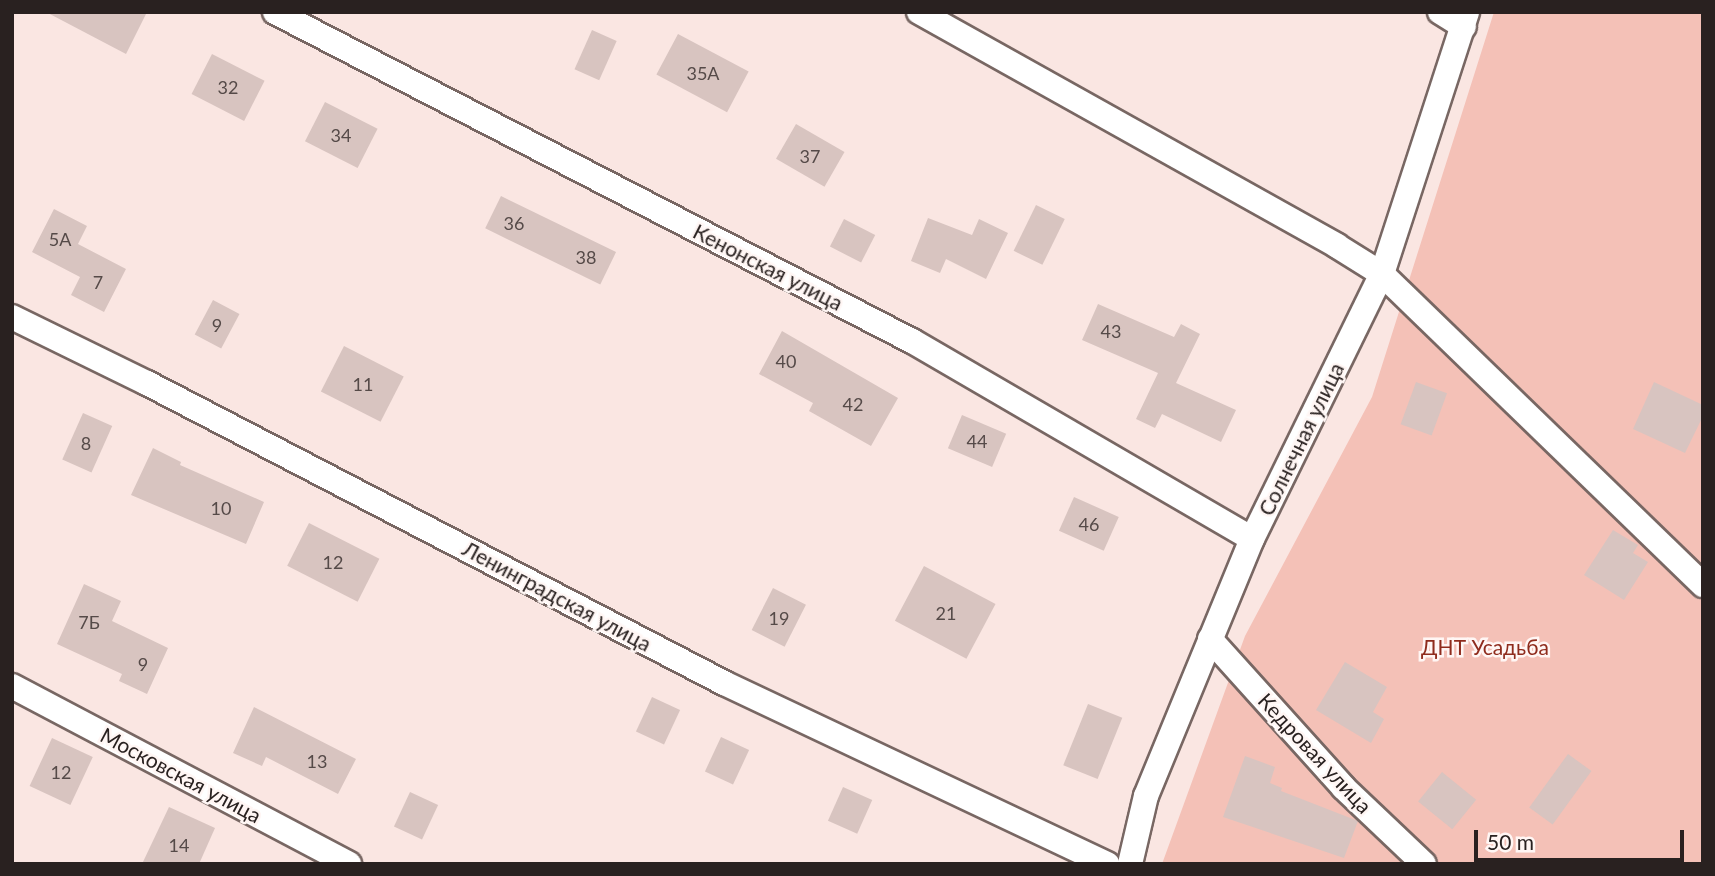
<!DOCTYPE html>
<meta charset="utf-8">
<style>
body{margin:0}
#map{position:relative;width:1715px;height:876px;overflow:hidden;background:#fae6e2;font-family:Lato,sans-serif}
div>[style]{position:absolute}
[style*='--x']{left:calc(var(--x)*1px);top:calc(var(--y)*1px);width:calc(var(--w)*1px);rotate:calc(var(--a)*1deg)}
.green>*{inset:0;background:#f4c1b7}
.building>*{inset:0;background:#d8c4c0;transform-origin:0 0}
.roads{filter:drop-shadow(2px 0 #786763) drop-shadow(-2px 0 #786763) drop-shadow(0 2px #786763) drop-shadow(0 -2px #786763)}
.street>*{height:24px;margin:-12px;padding:0 12px;transform-origin:12px;border-radius:12px;background:#fff}
span{translate:-50% -50%;white-space:nowrap;text-align:center;line-height:1.15;-webkit-text-stroke:5px #fff6f4;paint-order:stroke}
.number-label{font-size:18px;color:#554a48}
.number-label span{-webkit-text-stroke-width:0}
.street-label{font-size:21px;color:#292120}
.park-label{font-size:21px;color:#8f2c1d}
.frame{position:absolute;inset:0;border:14px solid #292120;pointer-events:none}
.scale{position:absolute;left:1474px;top:830px;width:210px;height:32px;box-sizing:border-box;border:4px solid #292120;border-top:0;padding-left:9px;font-size:21px;line-height:24px;white-space:nowrap;color:#292120;-webkit-text-stroke:5px #fff6f4;paint-order:stroke}
</style>
<div id="map">
<div class="green">
<div style="clip-path:polygon(1494px 12px,1703px 12px,1703px 864px,1162px 864px,1245px 636px,1372px 397px)"></div>
</div>
<div class="building">
<div style="clip-path:polygon(46px 12px,147px 12px,126px 54px)"></div>
<div style="left:592px;top:30px;width:27px;height:43px;rotate:24deg"></div>
<div style="left:678px;top:34px;width:80px;height:46px;rotate:28deg"></div>
<div style="left:212px;top:54px;width:59px;height:45px;rotate:27deg"></div>
<div style="left:325px;top:102px;width:59px;height:44px;rotate:27deg"></div>
<div style="left:796px;top:124px;width:56px;height:40px;rotate:30deg"></div>
<div style="left:501px;top:196px;width:128px;height:36px;rotate:26deg"></div>
<div style="left:1036px;top:205px;width:32px;height:51px;rotate:26deg"></div>
<div style="clip-path:polygon(54px 209px,87px 226px,78px 244px,126px 269px,104px 312px,71px 295px,80px 277px,32px 252px)"></div>
<div style="clip-path:polygon(928px 218px,972px 235px,979px 219px,1008px 233px,986px 279px,946px 259px,940px 273px,911px 261px)"></div>
<div style="left:844px;top:219px;width:35px;height:31px;rotate:27deg"></div>
<div style="left:213px;top:300px;width:30px;height:39px;rotate:28deg"></div>
<div style="clip-path:polygon(1098px 304px,1174px 337px,1181px 324px,1200px 334px,1176px 383px,1236px 410px,1221px 442px,1162px 414px,1155px 428px,1136px 419px,1158px 373px,1082px 340px)"></div>
<div style="clip-path:polygon(782px 331px,898px 398px,871px 446px,809px 411px,813px 403px,759px 374px)"></div>
<div style="left:344px;top:346px;width:67px;height:51px;rotate:27deg"></div>
<div style="left:1416px;top:382px;width:33px;height:45px;rotate:20deg"></div>
<div style="clip-path:polygon(1654px 382px,1703px 405px,1703px 416px,1685px 453px,1633px 429px)"></div>
<div style="left:83px;top:413px;width:32px;height:51px;rotate:24deg"></div>
<div style="left:962px;top:415px;width:48px;height:36px;rotate:23deg"></div>
<div style="clip-path:polygon(153px 448px,181px 462px,180px 465px,264px 502px,246px 544px,131px 495px)"></div>
<div style="left:1074px;top:497px;width:49px;height:37px;rotate:24deg"></div>
<div style="left:309px;top:523px;width:79px;height:48px;rotate:27deg"></div>
<div style="clip-path:polygon(1613px 530px,1638px 545px,1633px 553px,1648px 562px,1624px 600px,1584px 575px)"></div>
<div style="left:924px;top:566px;width:81px;height:62px;rotate:28deg"></div>
<div style="clip-path:polygon(84px 584px,121px 601px,112px 621px,168px 648px,147px 694px,119px 681px,122px 674px,57px 644px)"></div>
<div style="left:773px;top:588px;width:37px;height:47px;rotate:27deg"></div>
<div style="clip-path:polygon(1345px 662px,1387px 687px,1373px 712px,1384px 719px,1371px 743px,1316px 710px)"></div>
<div style="left:652px;top:697px;width:31px;height:38px;rotate:25deg"></div>
<div style="left:1088px;top:704px;width:37px;height:66px;rotate:22deg"></div>
<div style="clip-path:polygon(254px 707px,356px 759px,338px 794px,266px 757px,262px 766px,233px 753px)"></div>
<div style="left:721px;top:737px;width:31px;height:38px;rotate:25deg"></div>
<div style="left:52px;top:738px;width:45px;height:53px;rotate:25deg"></div>
<div style="left:1568px;top:754px;width:29px;height:66px;rotate:36deg"></div>
<div style="clip-path:polygon(1245px 756px,1275px 767px,1270px 783px,1282px 788px,1281px 791px,1358px 821px,1344px 858px,1223px 817px)"></div>
<div style="left:1442px;top:772px;width:44px;height:38px;rotate:39deg"></div>
<div style="left:843px;top:787px;width:32px;height:37px;rotate:24deg"></div>
<div style="left:410px;top:792px;width:31px;height:38px;rotate:25deg"></div>
<div style="clip-path:polygon(169px 807px,215px 828px,199px 864px,142px 864px)"></div>
</div>
<div class="roads">
<div class="street">
<div style="--x:275;--y:12;--w:717;--a:27.32"></div>
<div style="--x:912;--y:341;--w:393;--a:30.2"></div>
<div style="--x:919;--y:12;--w:479;--a:29.2"></div>
<div style="--x:1337;--y:246;--w:53;--a:31.9"></div>
<div style="--x:1382;--y:274;--w:447;--a:44.1"></div>
<div style="--x:1440;--y:12;--w:28;--a:32"></div>
<div style="--x:12;--y:317;--w:150;--a:26.1"></div>
<div style="--x:147;--y:383;--w:650;--a:27.47"></div>
<div style="--x:724;--y:683;--w:424;--a:25.3"></div>
<div style="--x:1210;--y:639;--w:200;--a:48"></div>
<div style="--x:1344;--y:788;--w:110;--a:43.5"></div>
<div style="--x:12;--y:686;--w:381;--a:27.8"></div>
<div style="--x:1130;--y:864;--w:70;--a:-76.8"></div>
<div style="--x:1146;--y:796;--w:278;--a:-67.6"></div>
<div style="--x:1252;--y:539;--w:295;--a:-63.9"></div>
<div style="--x:1382;--y:274;--w:275;--a:-72"></div>
</div>
</div>
<div class="number-label">
<span style="left:703px;top:73px">35А</span>
<span style="left:228px;top:87px">32</span>
<span style="left:341px;top:135px">34</span>
<span style="left:810px;top:156px">37</span>
<span style="left:514px;top:223px">36</span>
<span style="left:60px;top:239px">5А</span>
<span style="left:586px;top:257px">38</span>
<span style="left:98px;top:282px">7</span>
<span style="left:217px;top:325px">9</span>
<span style="left:1111px;top:331px">43</span>
<span style="left:786px;top:361px">40</span>
<span style="left:363px;top:384px">11</span>
<span style="left:853px;top:404px">42</span>
<span style="left:977px;top:441px">44</span>
<span style="left:86px;top:443px">8</span>
<span style="left:221px;top:508px">10</span>
<span style="left:1089px;top:524px">46</span>
<span style="left:333px;top:562px">12</span>
<span style="left:946px;top:613px">21</span>
<span style="left:779px;top:618px">19</span>
<span style="left:89px;top:622px">7Б</span>
<span style="left:143px;top:664px">9</span>
<span style="left:317px;top:761px">13</span>
<span style="left:61px;top:772px">12</span>
<span style="left:179px;top:845px">14</span>
</div>
<div class="street-label">
<span style="left:768px;top:267px;rotate:27deg">Кенонская улица</span>
<span style="left:1301px;top:439px;rotate:-64deg">Солнечная улица</span>
<span style="left:557px;top:596px;rotate:28deg">Ленинградская улица</span>
<span style="left:1315px;top:753px;rotate:47deg">Кедровая улица</span>
<span style="left:181px;top:775px;rotate:28deg">Московская улица</span>
</div>
<div class="park-label">
<span style="left:1485px;top:647px">ДНТ Усадьба</span>
</div>
<div class="frame"></div>
<div class="scale">50 m</div>
</div>
